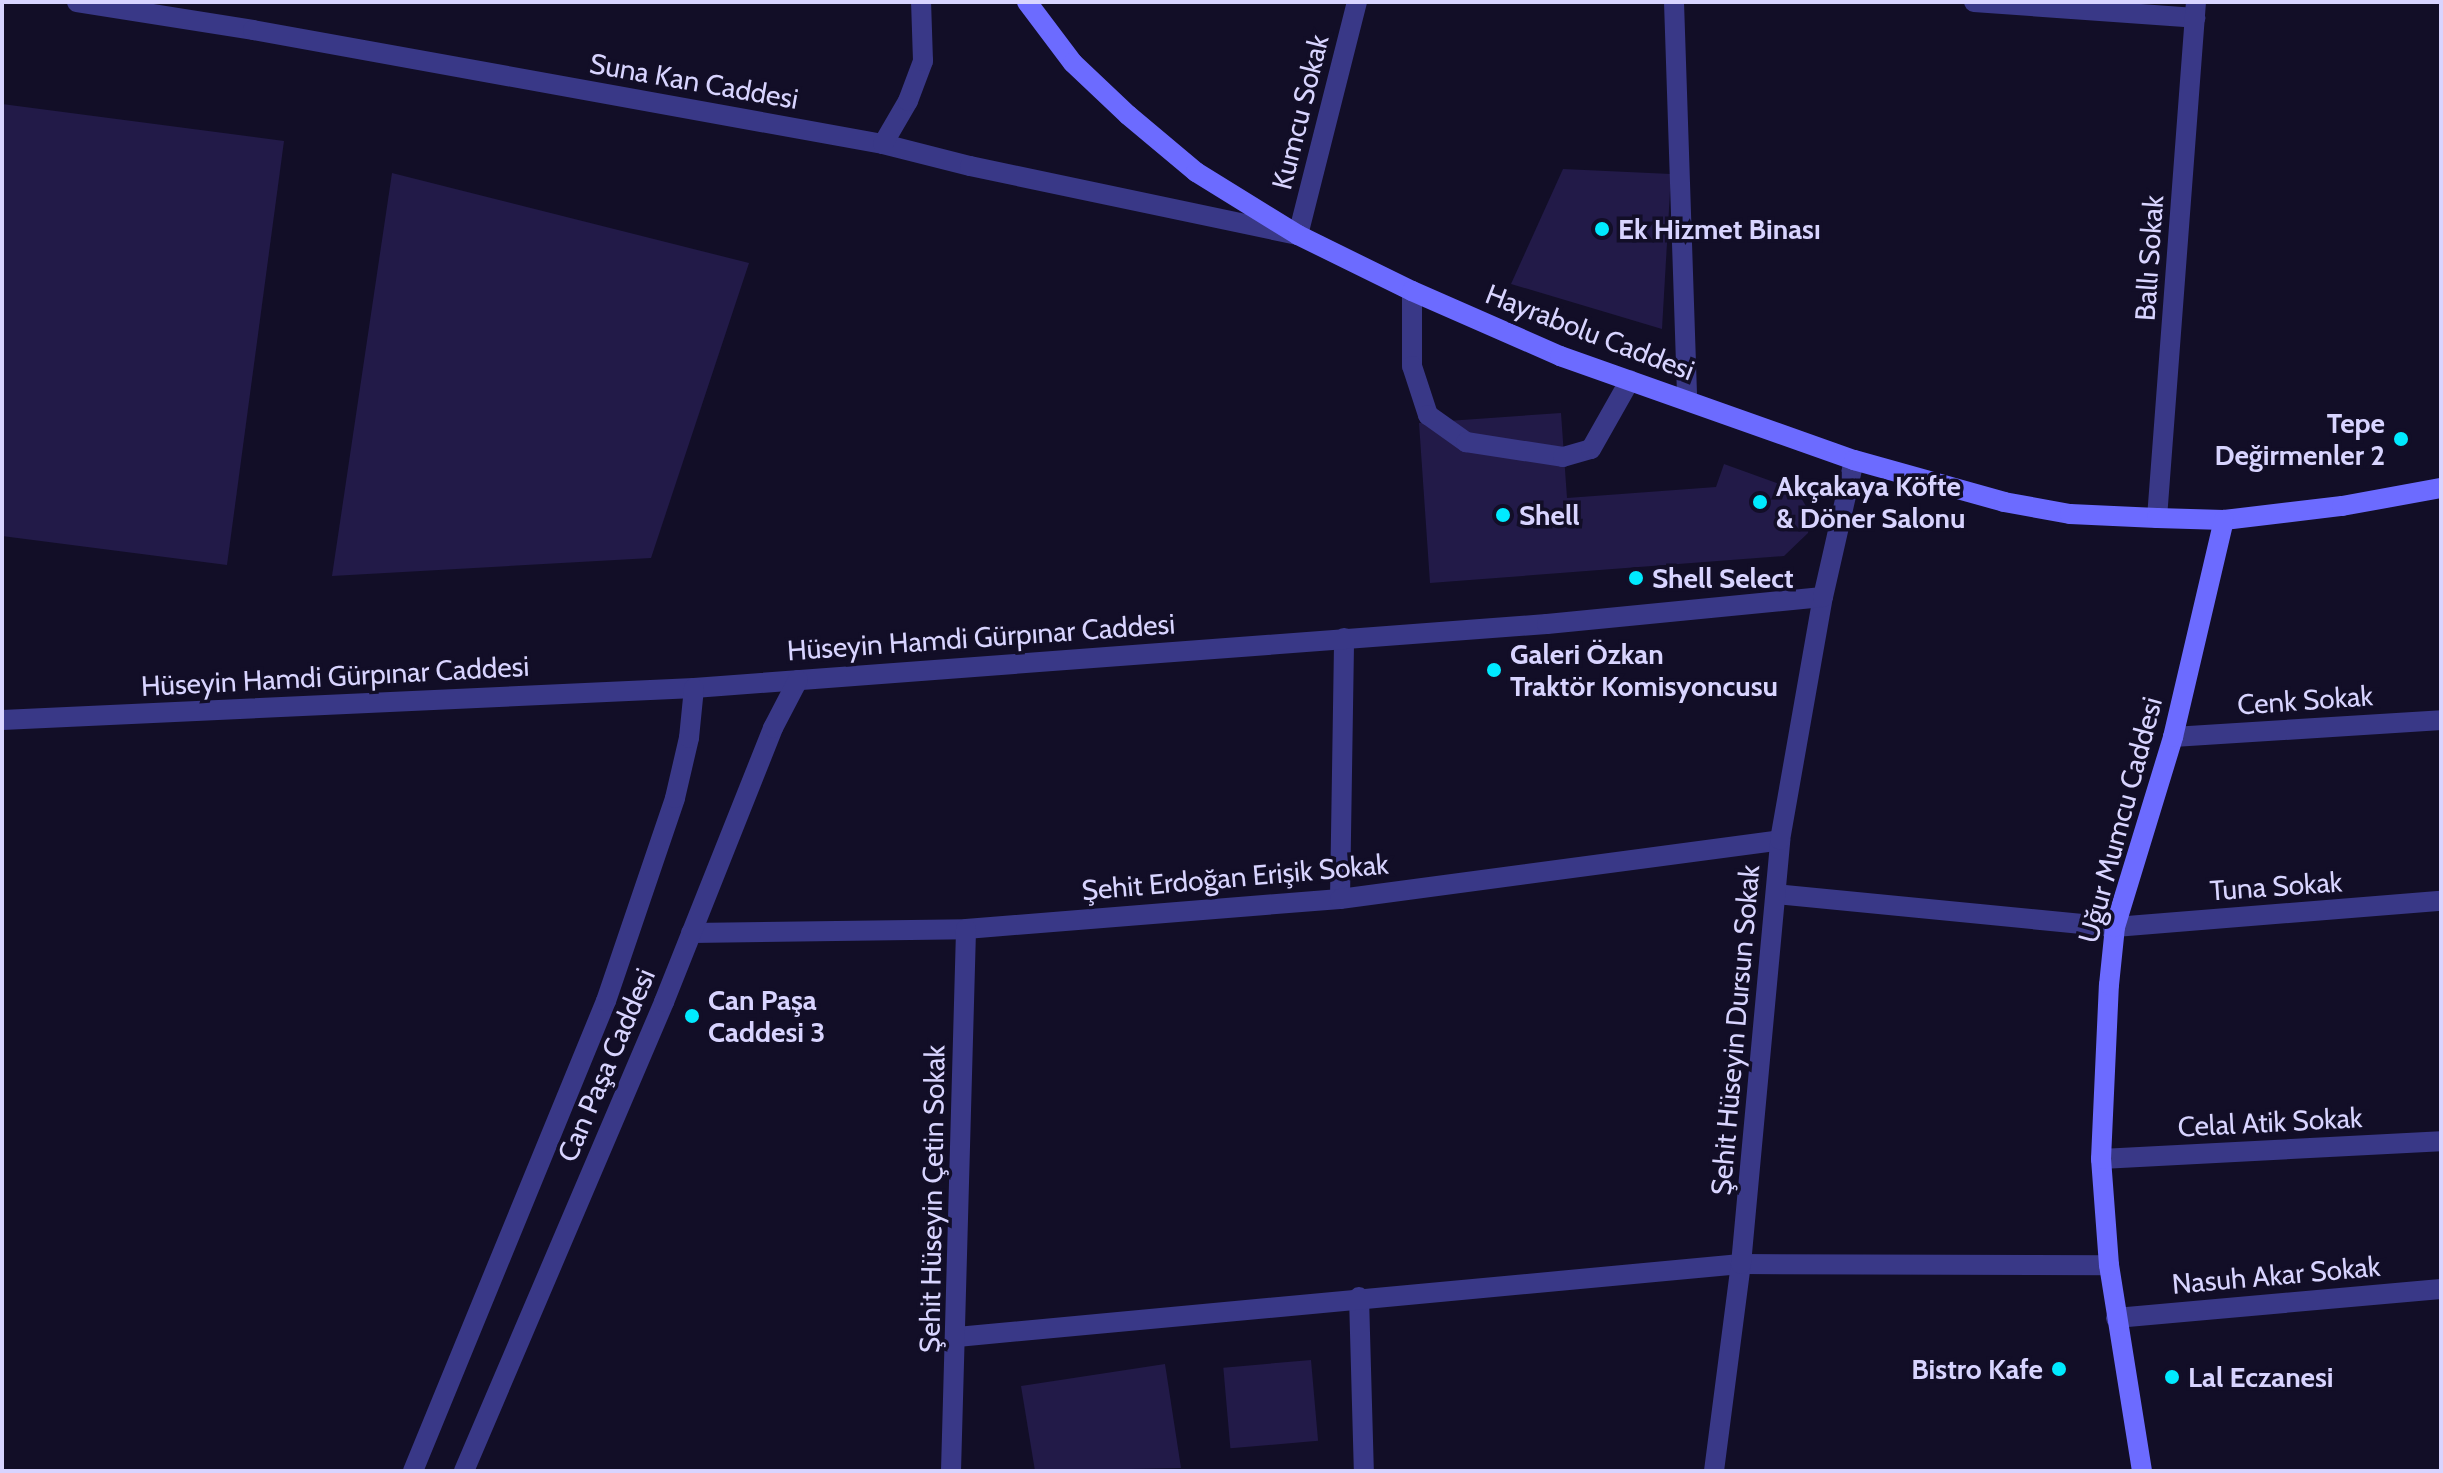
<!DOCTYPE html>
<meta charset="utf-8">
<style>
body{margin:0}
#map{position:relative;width:2443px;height:1473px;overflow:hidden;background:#120e27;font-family:Cabin,sans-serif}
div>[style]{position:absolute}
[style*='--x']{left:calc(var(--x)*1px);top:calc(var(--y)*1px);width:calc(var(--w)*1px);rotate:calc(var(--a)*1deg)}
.building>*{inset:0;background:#221a48;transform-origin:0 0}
.service>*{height:20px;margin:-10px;padding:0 10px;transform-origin:10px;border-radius:10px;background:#393887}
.minor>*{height:20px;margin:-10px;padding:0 10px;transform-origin:10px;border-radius:10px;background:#393887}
.tertiary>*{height:20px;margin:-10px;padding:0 10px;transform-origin:10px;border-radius:10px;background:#393887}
.secondary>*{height:20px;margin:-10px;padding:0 10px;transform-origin:10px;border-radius:10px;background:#6c6bff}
.dots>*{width:22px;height:22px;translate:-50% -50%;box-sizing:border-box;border:4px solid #120e27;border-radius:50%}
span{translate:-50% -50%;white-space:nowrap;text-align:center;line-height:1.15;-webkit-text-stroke:7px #120e27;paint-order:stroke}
.street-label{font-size:28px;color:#d8d4ff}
.poi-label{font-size:28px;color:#d8d4ff;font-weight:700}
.left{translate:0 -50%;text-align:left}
.right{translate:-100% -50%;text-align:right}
.frame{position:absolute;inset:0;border:4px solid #d8d4ff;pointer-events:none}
</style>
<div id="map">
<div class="building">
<div style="clip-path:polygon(2px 104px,284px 141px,227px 565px,2px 536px)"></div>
<div style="clip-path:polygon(1563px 169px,1671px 174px,1662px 329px,1511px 284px)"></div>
<div style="clip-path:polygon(392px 173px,749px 263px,651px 558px,332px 576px)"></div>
<div style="clip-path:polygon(1561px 413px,1567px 498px,1716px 487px,1724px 464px,1796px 490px,1811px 514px,1808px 533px,1784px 556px,1430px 583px,1419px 423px)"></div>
<div style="left:1311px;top:1360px;width:81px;height:88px;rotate:85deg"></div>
<div style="clip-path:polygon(1165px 1364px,1181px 1468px,1035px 1471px,1021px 1386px)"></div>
</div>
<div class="service">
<div style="--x:1412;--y:291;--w:75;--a:90"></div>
<div style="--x:1412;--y:366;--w:52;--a:71.9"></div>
<div style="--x:1428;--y:415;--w:47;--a:35.4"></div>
<div style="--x:1466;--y:442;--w:98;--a:8.8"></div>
<div style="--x:1563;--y:457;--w:29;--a:-16"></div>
<div style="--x:1591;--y:449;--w:79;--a:-60.5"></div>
</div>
<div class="minor">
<div style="--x:1674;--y:2;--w:396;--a:88.1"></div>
<div style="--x:1974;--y:2;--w:222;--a:4.1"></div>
<div style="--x:1298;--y:235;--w:240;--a:-75.8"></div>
<div style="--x:2157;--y:518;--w:517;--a:-85.68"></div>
<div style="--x:2173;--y:737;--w:269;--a:-3.6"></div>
<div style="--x:1776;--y:894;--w:341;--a:5.6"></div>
<div style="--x:2115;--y:927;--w:327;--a:-4.6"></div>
<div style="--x:1340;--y:899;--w:261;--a:-89.1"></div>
<div style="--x:691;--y:933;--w:275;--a:-0.8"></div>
<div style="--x:966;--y:929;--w:375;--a:-4.6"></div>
<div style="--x:1340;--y:899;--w:444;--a:-7.6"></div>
<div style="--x:2101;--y:1159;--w:340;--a:-3"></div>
<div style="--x:1359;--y:1297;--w:174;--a:88.4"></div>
<div style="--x:2116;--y:1318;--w:326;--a:-5.1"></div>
<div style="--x:957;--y:1337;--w:787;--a:-5.32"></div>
<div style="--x:1741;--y:1264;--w:368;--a:0.2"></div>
<div style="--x:951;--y:1471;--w:542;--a:-88.41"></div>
<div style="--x:1714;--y:1471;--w:209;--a:-82.6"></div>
<div style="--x:1741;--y:1264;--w:426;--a:-84.7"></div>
<div style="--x:1780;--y:840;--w:247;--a:-80"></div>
</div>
<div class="tertiary">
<div style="--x:77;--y:2;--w:178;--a:9"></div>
<div style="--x:253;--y:30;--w:640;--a:10.26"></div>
<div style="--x:883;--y:144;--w:90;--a:14.2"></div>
<div style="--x:970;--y:166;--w:331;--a:11.9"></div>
<div style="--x:883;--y:144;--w:50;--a:-59.8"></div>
<div style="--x:908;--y:101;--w:43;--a:-69.4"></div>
<div style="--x:923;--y:61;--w:59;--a:-91.9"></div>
<div style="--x:2;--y:720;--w:693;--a:-2.65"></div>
<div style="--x:694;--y:688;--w:855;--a:-4.29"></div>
<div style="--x:1547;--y:624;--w:277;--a:-5.6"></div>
<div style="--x:1823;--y:597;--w:140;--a:-77.2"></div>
<div style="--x:413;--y:1471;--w:508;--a:-67.68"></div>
<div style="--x:606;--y:1001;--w:214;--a:-71.2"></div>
<div style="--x:675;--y:798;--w:62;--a:-76.9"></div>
<div style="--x:689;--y:738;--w:50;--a:-84.3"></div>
<div style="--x:464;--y:1471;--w:510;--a:-66.9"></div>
<div style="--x:664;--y:1002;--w:295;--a:-68.3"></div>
<div style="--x:773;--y:728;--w:54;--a:-62.5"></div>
</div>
<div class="secondary">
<div style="--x:1027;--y:2;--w:76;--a:53"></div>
<div style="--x:1073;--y:63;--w:76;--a:43.4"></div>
<div style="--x:1128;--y:115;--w:89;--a:40"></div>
<div style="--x:1196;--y:172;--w:120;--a:31.7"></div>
<div style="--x:1298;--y:235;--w:127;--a:26.2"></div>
<div style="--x:1412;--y:291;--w:162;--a:23.7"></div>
<div style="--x:1560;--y:356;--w:312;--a:19.5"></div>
<div style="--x:1854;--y:460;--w:156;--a:15.6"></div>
<div style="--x:2004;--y:502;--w:67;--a:10.3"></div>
<div style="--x:2070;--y:514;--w:87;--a:2.6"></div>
<div style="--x:2157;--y:518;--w:67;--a:1.7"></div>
<div style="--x:2224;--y:520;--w:119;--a:-6.8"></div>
<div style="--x:2342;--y:506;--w:101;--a:-10.3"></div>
<div style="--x:2142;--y:1471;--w:209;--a:-99.1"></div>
<div style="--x:2109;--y:1265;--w:106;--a:-94.3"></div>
<div style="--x:2101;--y:1159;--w:174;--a:-87.4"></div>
<div style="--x:2109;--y:985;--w:58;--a:-84.1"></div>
<div style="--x:2115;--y:927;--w:199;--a:-73"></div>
<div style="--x:2173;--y:737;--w:223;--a:-76.8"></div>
</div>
<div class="dots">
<div style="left:1602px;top:229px;background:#00eaff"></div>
<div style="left:2401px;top:439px;background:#00eaff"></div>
<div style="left:1760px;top:502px;background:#00eaff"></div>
<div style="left:1503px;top:515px;background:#00eaff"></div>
<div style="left:1636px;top:578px;background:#00eaff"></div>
<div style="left:1494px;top:670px;background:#00eaff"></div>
<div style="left:692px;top:1016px;background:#00eaff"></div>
<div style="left:2059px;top:1369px;background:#00eaff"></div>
<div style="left:2172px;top:1377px;background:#00eaff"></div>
</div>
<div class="street-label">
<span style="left:694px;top:81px;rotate:10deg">Suna Kan Caddesi</span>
<span style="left:1300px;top:112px;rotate:-76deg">Kumcu Sokak</span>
<span style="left:2149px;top:258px;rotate:-86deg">Ballı Sokak</span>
<span style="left:1590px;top:332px;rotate:21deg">Hayrabolu Caddesi</span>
<span style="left:981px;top:637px;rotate:-4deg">Hüseyin Hamdi Gürpınar Caddesi</span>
<span style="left:335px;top:676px;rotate:-3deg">Hüseyin Hamdi Gürpınar Caddesi</span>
<span style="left:2305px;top:700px;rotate:-4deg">Cenk Sokak</span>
<span style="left:2120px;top:820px;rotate:-75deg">Uğur Mumcu Caddesi</span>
<span style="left:1235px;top:877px;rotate:-5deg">Şehit Erdoğan Erişik Sokak</span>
<span style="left:2276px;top:886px;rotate:-4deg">Tuna Sokak</span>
<span style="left:1735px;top:1030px;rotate:-85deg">Şehit Hüseyin Dursun Sokak</span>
<span style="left:606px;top:1065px;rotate:-67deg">Can Paşa Caddesi</span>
<span style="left:2270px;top:1122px;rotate:-3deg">Celal Atik Sokak</span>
<span style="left:932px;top:1199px;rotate:-89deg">Şehit Hüseyin Çetin Sokak</span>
<span style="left:2276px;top:1275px;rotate:-5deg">Nasuh Akar Sokak</span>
</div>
<div class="poi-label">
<span class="left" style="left:1618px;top:229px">Ek Hizmet Binası</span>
<span class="right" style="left:2385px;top:439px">Tepe<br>Değirmenler 2</span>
<span class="left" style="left:1776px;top:502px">Akçakaya Köfte<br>&amp; Döner Salonu</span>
<span class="left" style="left:1519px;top:515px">Shell</span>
<span class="left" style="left:1652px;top:578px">Shell Select</span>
<span class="left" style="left:1510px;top:670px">Galeri Özkan<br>Traktör Komisyoncusu</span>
<span class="left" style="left:708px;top:1016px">Can Paşa<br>Caddesi 3</span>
<span class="right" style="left:2043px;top:1369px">Bistro Kafe</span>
<span class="left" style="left:2188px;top:1377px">Lal Eczanesi</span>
</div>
<div class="frame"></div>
</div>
